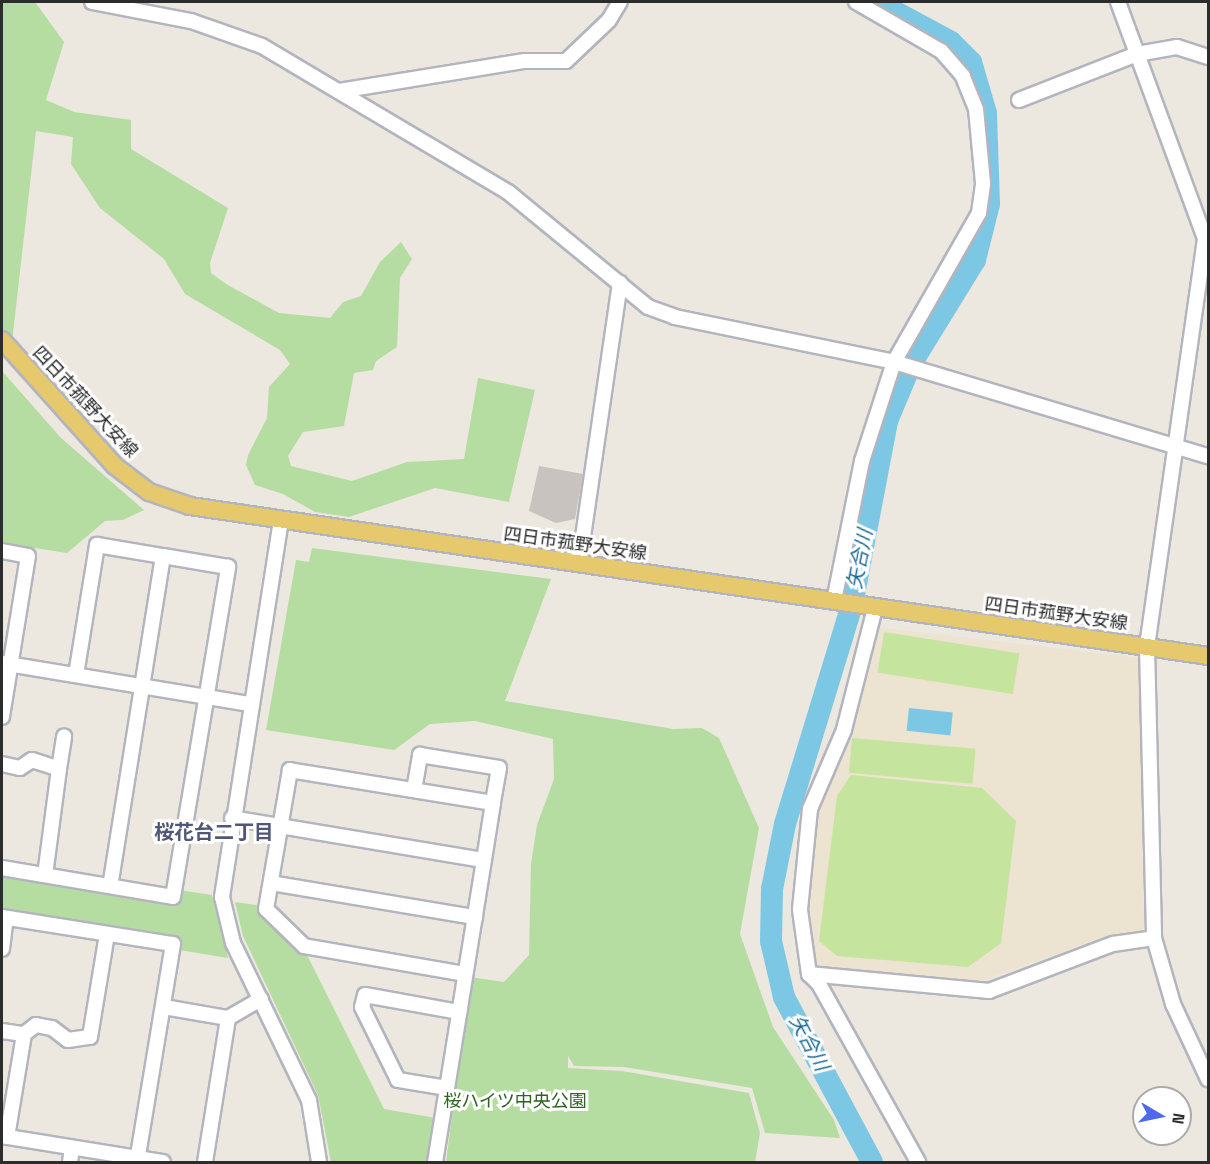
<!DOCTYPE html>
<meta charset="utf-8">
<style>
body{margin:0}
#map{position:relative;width:1210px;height:1164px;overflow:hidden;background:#ece7df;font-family:"Space Grotesk","Noto Sans JP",sans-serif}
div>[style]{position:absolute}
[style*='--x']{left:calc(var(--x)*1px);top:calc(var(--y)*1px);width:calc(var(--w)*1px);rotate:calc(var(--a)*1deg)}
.education>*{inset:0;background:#ece3d0}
.green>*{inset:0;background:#b5dda1}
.pitch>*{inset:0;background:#c5e49d;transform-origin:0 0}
.water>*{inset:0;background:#7cc8e4;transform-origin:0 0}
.river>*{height:22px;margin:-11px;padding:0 11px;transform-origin:11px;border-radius:11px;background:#7cc8e4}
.building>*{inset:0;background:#c8c3be}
.roads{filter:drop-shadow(2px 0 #b3b5be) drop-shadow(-2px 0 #b3b5be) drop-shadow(0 2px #b3b5be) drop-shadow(0 -2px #b3b5be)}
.minor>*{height:14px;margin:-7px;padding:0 7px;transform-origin:7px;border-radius:7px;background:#fff}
.major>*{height:16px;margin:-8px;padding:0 8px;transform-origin:8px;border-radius:8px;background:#e5c96c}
span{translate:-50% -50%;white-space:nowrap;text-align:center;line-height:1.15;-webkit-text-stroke:6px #fff;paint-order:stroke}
.street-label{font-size:18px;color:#2c2c2c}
.park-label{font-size:18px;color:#2e6321}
.water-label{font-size:20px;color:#1a6892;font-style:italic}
.neighbourhood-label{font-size:20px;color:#505779;font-weight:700}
.frame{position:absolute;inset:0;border:3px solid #2c2c2c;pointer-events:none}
.north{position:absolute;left:1132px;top:1086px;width:60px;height:60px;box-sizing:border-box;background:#fff;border:2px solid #ababab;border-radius:50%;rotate:99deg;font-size:16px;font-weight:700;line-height:24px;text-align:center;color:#2c2c2c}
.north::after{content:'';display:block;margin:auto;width:21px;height:27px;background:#4e6aea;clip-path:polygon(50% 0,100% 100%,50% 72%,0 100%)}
</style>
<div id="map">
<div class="education">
<div style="clip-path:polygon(875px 627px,1138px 658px,1144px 926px,1140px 932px,1102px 937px,976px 983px,819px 966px,813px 960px,807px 905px,815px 820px,857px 716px,853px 710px,866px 682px)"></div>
</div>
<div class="green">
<div style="clip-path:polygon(2px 2px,35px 2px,64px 42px,46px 100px,74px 112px,131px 120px,131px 149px,228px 208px,210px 263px,211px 273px,226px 284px,279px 313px,330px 318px,343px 302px,361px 296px,380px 262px,401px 242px,412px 259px,400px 278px,397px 347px,376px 361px,373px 370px,354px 373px,344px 426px,303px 432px,288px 456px,291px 466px,352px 481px,407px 462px,464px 459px,478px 378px,535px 390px,509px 502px,435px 488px,349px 517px,315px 512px,283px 494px,255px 485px,246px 465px,248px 455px,267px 418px,269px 387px,290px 364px,280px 350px,185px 294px,164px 259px,100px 208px,71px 164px,73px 137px,36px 131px,12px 342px,2px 330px)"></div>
<div style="clip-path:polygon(2px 371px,61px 438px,144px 510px,123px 520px,105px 521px,67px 553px,2px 543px)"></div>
<div style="clip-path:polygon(312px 548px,551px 579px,505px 701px,673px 729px,702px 728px,719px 738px,759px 828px,740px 934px,773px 1027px,834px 1120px,840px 1138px,765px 1133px,752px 1088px,624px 1067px,574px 1066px,568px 1056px,568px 1068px,622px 1071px,749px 1093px,760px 1133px,755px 1162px,446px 1162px,470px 977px,504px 982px,529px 955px,531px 864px,537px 825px,554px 779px,553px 739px,475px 721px,430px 724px,394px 750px,266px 730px,296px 560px,309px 562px)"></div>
<div style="clip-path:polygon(2px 873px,177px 902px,179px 890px,212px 895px,228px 958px,179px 950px,179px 939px,2px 911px)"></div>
<div style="clip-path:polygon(235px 902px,262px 906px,305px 951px,384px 1109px,436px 1118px,429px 1162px,331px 1162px,318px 1095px,243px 936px)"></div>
</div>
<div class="pitch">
<div style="left:884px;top:632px;width:137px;height:41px;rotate:9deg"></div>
<div style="left:852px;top:738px;width:124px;height:35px;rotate:5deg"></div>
<div style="clip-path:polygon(851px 775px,982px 788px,1016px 821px,1001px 943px,968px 967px,837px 956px,819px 941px,837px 796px)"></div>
</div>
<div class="water">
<div style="left:909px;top:708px;width:44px;height:23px;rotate:6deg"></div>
</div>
<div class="river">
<div style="--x:872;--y:1162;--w:187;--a:-118.1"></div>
<div style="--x:784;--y:997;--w:57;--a:-103.1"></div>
<div style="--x:771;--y:941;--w:52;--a:-88.9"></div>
<div style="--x:772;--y:889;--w:66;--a:-78.7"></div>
<div style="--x:785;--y:824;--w:229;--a:-73"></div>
<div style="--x:852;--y:605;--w:187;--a:-79.2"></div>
<div style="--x:887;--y:421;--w:62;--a:-67.2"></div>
<div style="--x:911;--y:364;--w:122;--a:-58.4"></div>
<div style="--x:975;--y:260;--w:58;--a:-76"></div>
<div style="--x:989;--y:204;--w:91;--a:-91.9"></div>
<div style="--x:986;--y:113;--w:53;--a:-106.4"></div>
<div style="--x:971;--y:62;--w:28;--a:-135"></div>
<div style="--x:951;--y:42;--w:84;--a:-151.6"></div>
</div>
<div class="building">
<div style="clip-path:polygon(539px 466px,583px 474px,575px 519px,556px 523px,529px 511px)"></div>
</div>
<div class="roads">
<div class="minor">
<div style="--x:92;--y:2;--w:101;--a:10.9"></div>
<div style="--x:191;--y:21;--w:75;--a:19.4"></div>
<div style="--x:262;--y:46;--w:286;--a:30.7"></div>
<div style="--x:508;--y:192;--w:181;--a:39.4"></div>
<div style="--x:648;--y:307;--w:29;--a:20"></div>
<div style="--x:675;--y:317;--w:224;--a:11.6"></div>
<div style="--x:894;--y:362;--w:328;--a:16.7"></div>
<div style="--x:1118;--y:2;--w:252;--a:69.8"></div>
<div style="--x:1205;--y:239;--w:412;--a:98.1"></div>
<div style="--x:1147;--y:647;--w:291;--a:88.6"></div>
<div style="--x:1154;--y:938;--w:69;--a:73.9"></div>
<div style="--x:1173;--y:1004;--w:83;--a:65"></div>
<div style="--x:339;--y:91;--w:188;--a:-9.2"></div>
<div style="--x:525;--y:61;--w:41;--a:0"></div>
<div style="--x:566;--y:61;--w:59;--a:-43.6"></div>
<div style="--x:609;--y:20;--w:21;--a:-59"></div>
<div style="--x:1019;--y:100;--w:127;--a:-21.3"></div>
<div style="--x:1137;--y:54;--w:41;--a:-9.9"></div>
<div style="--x:1177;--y:47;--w:33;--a:18"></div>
<div style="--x:281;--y:520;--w:382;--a:98.9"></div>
<div style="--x:222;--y:897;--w:47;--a:76.6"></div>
<div style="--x:233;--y:943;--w:174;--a:64.2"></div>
<div style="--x:309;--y:1100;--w:63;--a:80.8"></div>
<div style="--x:2;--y:551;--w:26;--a:11"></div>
<div style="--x:28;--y:556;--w:163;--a:99.2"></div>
<div style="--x:579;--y:564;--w:284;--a:-81.7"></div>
<div style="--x:834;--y:601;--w:143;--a:-78.7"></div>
<div style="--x:862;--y:461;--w:104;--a:-72.1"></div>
<div style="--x:894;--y:362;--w:172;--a:-60.3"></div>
<div style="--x:979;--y:213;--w:30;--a:-82"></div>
<div style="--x:983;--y:183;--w:74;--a:-95.4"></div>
<div style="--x:976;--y:109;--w:35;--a:-112"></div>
<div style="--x:963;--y:76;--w:33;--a:-131"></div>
<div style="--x:941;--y:51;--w:98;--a:-150"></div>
<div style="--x:875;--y:608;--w:126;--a:104.3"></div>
<div style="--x:844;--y:730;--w:86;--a:113.3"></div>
<div style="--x:810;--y:809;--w:101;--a:95.7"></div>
<div style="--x:800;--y:910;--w:65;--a:82"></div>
<div style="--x:809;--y:974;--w:14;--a:45"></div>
<div style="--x:819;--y:984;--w:204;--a:60.9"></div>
<div style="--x:2;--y:663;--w:252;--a:9.4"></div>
<div style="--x:76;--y:675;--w:132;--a:-80.8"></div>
<div style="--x:97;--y:545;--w:67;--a:9.5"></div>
<div style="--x:2;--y:764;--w:18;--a:13"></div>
<div style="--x:20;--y:768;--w:14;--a:-34"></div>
<div style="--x:32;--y:760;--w:28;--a:18"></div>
<div style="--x:59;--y:769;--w:107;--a:97.5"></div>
<div style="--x:59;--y:769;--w:33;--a:-81"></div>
<div style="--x:414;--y:790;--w:36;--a:-80"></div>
<div style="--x:420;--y:755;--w:80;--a:9.3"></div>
<div style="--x:499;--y:768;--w:36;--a:100"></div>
<div style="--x:493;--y:803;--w:206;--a:-170.8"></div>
<div style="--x:290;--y:770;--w:141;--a:99.8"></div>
<div style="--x:266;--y:909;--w:53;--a:44.2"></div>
<div style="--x:304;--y:946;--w:163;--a:9.9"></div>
<div style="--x:232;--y:818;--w:255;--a:9.5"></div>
<div style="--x:484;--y:860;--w:306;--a:99.2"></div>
<div style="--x:484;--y:860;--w:58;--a:-81"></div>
<div style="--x:2;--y:868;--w:173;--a:9.6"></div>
<div style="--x:173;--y:897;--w:335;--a:-80.5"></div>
<div style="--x:228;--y:567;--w:66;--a:-170.4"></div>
<div style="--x:163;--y:556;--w:334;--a:99.1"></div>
<div style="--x:271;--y:883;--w:207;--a:9.5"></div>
<div style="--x:2;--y:917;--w:173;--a:9"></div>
<div style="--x:173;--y:944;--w:221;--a:99.4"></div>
<div style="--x:2;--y:949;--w:31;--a:-83"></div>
<div style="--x:809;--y:974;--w:181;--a:5.4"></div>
<div style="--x:989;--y:991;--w:133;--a:-20.8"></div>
<div style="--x:1113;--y:944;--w:41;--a:-8.3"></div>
<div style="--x:164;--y:1007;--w:65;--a:9.8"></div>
<div style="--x:2;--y:1031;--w:22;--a:8"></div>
<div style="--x:447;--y:1088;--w:50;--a:-170.7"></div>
<div style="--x:398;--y:1080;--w:81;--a:-116.3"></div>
<div style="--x:362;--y:1007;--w:12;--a:-76"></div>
<div style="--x:365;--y:995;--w:96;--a:10.3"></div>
<div style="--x:2;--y:1136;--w:163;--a:9.2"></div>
<div style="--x:7;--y:1137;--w:104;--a:-80.6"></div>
<div style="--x:24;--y:1034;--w:15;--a:-37"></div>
<div style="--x:36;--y:1025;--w:16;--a:11"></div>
<div style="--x:52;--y:1028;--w:20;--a:37"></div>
<div style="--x:68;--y:1040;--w:22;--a:-8"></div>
<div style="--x:90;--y:1037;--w:104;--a:-80.6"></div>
<div style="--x:70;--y:1162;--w:14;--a:-82"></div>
<div style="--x:205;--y:1162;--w:146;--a:-80.9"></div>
<div style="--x:228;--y:1018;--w:38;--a:-30"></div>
</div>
<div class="major">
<div style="--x:2;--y:340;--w:169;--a:48.1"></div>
<div style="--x:115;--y:466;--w:43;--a:37.4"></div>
<div style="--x:149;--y:492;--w:43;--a:18.9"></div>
<div style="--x:190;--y:506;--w:1029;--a:8.38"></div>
</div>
</div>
<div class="street-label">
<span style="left:85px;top:402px;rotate:47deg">四日市菰野大安線</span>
<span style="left:575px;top:544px;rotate:8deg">四日市菰野大安線</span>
<span style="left:1056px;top:614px;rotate:8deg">四日市菰野大安線</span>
</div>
<div class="park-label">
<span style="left:515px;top:1101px">桜ハイツ中央公園</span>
</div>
<div class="water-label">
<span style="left:860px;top:559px;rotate:-79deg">矢合川</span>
<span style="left:809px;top:1043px;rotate:62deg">矢合川</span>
</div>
<div class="neighbourhood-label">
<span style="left:214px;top:832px">桜花台二丁目</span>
</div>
<div class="frame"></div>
<div class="north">N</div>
</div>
